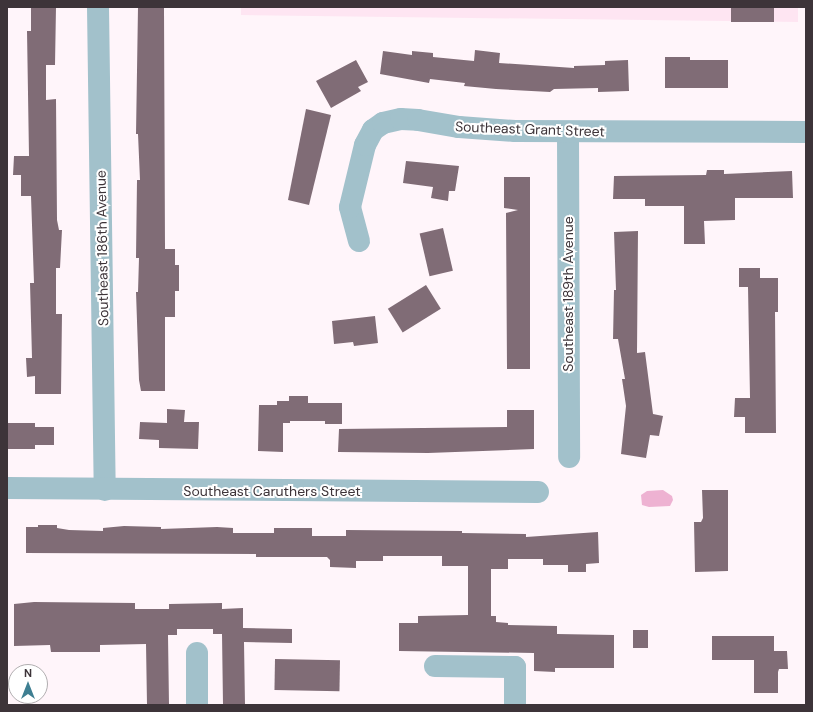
<!DOCTYPE html>
<style>
body{margin:0}
#map{position:relative;width:813px;height:712px;overflow:hidden;background:#fff5fa;font-family:"DM Sans",sans-serif}
div>[style]{position:absolute}
[style*='--x']{left:calc(var(--x)*1px);top:calc(var(--y)*1px);width:calc(var(--w)*1px);rotate:calc(var(--a)*1deg)}
.built>*{inset:0;background:#fee5f2}
.water>*{inset:0;background:#eeb2d2}
.building>*{inset:0;background:#806c76;transform-origin:0 0}
.minor>*{height:22px;margin:-11px;padding:0 11px;transform-origin:11px;border-radius:11px;background:#a2c1cb}
span{translate:-50% -50%;white-space:nowrap;text-align:center;line-height:1.15;-webkit-text-stroke:4px #fff;paint-order:stroke}
.street-label{font-size:14px;color:#3d3439}
.frame{position:absolute;inset:0;border:8px solid #3d3439;pointer-events:none}
.north{position:absolute;left:8px;top:664px;width:40px;height:40px;box-sizing:border-box;background:#fff;border:1px solid #b1aeb0;border-radius:50%;rotate:0deg;font-size:11px;font-weight:700;line-height:16px;text-align:center;color:#3d3439}
.north::after{content:'';display:block;margin:auto;width:14px;height:18px;background:#3e7f92;clip-path:polygon(50% 0,100% 100%,50% 72%,0 100%)}
</style>
<div id="map">
<div class="built">
<div style="clip-path:polygon(241px 7px,798px 7px,798px 22px,241px 15px)"></div>
</div>
<div class="water">
<div style="clip-path:polygon(663px 490px,672px 496px,673px 500px,670px 506px,649px 507px,642px 505px,641px 495px,647px 491px)"></div>
</div>
<div class="building">
<div style="clip-path:polygon(31px 7px,56px 7px,55px 65px,46px 65px,46px 100px,56px 99px,57px 220px,59px 230px,62px 230px,60px 268px,56px 268px,56px 314px,62px 314px,61px 394px,35px 394px,35px 376px,27px 377px,26px 358px,32px 358px,30px 283px,34px 283px,31px 196px,21px 196px,21px 175px,13px 175px,14px 156px,29px 156px,27px 31px,31px 31px)"></div>
<div style="clip-path:polygon(138px 7px,164px 7px,165px 249px,175px 249px,175px 265px,179px 265px,179px 291px,175px 291px,175px 317px,165px 317px,165px 391px,141px 391px,139px 380px,136px 292px,138px 292px,139px 258px,136px 258px,137px 180px,140px 180px,138px 134px,136px 134px)"></div>
<div style="left:731px;top:7px;width:43px;height:15px"></div>
<div style="clip-path:polygon(475px 50px,500px 53px,499px 63px,574px 68px,574px 66px,605px 65px,605px 61px,628px 60px,629px 91px,598px 92px,598px 88px,554px 89px,550px 92px,496px 89px,464px 86px,465px 83px,430px 79px,429px 83px,380px 74px,383px 51px,412px 55px,412px 51px,433px 53px,433px 57px,474px 61px)"></div>
<div style="clip-path:polygon(665px 57px,690px 57px,690px 60px,728px 60px,728px 88px,665px 88px)"></div>
<div style="clip-path:polygon(356px 60px,368px 82px,358px 87px,361px 91px,331px 108px,316px 81px)"></div>
<div style="clip-path:polygon(306px 109px,331px 115px,309px 205px,288px 200px)"></div>
<div style="clip-path:polygon(406px 161px,459px 166px,455px 191px,449px 191px,448px 201px,431px 198px,433px 187px,403px 183px)"></div>
<div style="clip-path:polygon(707px 170px,724px 170px,724px 174px,792px 171px,793px 198px,735px 198px,735px 220px,704px 221px,705px 244px,684px 244px,684px 206px,645px 206px,645px 199px,613px 199px,614px 176px,706px 175px)"></div>
<div style="clip-path:polygon(504px 177px,530px 177px,530px 369px,507px 369px,506px 213px,518px 210px,504px 208px)"></div>
<div style="left:443px;top:228px;width:44px;height:24px;rotate:77deg"></div>
<div style="clip-path:polygon(638px 231px,637px 353px,645px 352px,653px 414px,663px 416px,659px 436px,650px 435px,646px 458px,621px 454px,626px 406px,622px 379px,625px 379px,618px 339px,613px 339px,614px 290px,616px 290px,614px 232px)"></div>
<div style="clip-path:polygon(739px 268px,760px 268px,760px 278px,778px 278px,778px 312px,775px 312px,776px 433px,745px 433px,745px 417px,734px 417px,735px 398px,750px 398px,748px 287px,739px 287px)"></div>
<div style="left:426px;top:285px;width:28px;height:45px;rotate:58deg"></div>
<div style="clip-path:polygon(375px 316px,378px 343px,354px 346px,353px 342px,334px 344px,332px 321px)"></div>
<div style="clip-path:polygon(289px 396px,308px 396px,308px 403px,342px 403px,342px 424px,325px 424px,325px 421px,290px 421px,290px 423px,283px 423px,283px 452px,258px 451px,259px 405px,277px 405px,277px 401px,289px 401px)"></div>
<div style="clip-path:polygon(167px 409px,185px 410px,184px 422px,199px 422px,198px 449px,159px 448px,159px 440px,139px 439px,140px 422px,167px 423px)"></div>
<div style="clip-path:polygon(507px 410px,534px 410px,534px 449px,428px 453px,338px 452px,339px 429px,507px 427px)"></div>
<div style="clip-path:polygon(7px 423px,35px 423px,35px 427px,54px 427px,54px 445px,35px 445px,35px 449px,7px 449px)"></div>
<div style="clip-path:polygon(702px 490px,728px 490px,728px 571px,695px 572px,694px 522px,701px 522px,703px 518px)"></div>
<div style="clip-path:polygon(38px 525px,57px 525px,57px 528px,69px 530px,103px 531px,103px 528px,124px 526px,161px 527px,161px 529px,217px 527px,233px 528px,233px 533px,274px 533px,274px 528px,312px 528px,312px 536px,346px 536px,346px 530px,462px 531px,462px 533px,526px 534px,526px 537px,598px 532px,599px 563px,586px 564px,586px 572px,568px 572px,568px 565px,543px 565px,543px 559px,508px 559px,508px 569px,491px 569px,491px 616px,496px 616px,496px 622px,508px 623px,508px 625px,557px 626px,557px 634px,614px 635px,614px 668px,555px 668px,555px 672px,534px 671px,534px 653px,399px 651px,399px 623px,418px 623px,418px 616px,468px 615px,468px 566px,442px 566px,442px 556px,383px 556px,383px 561px,356px 561px,356px 568px,330px 567px,330px 560px,327px 557px,256px 557px,256px 554px,26px 553px,26px 527px,38px 527px)"></div>
<div style="clip-path:polygon(34px 602px,135px 603px,135px 609px,169px 609px,169px 604px,222px 603px,222px 609px,243px 608px,243px 628px,292px 629px,292px 643px,244px 642px,245px 705px,223px 705px,222px 634px,213px 634px,213px 629px,177px 629px,177px 635px,168px 635px,169px 705px,147px 705px,146px 644px,100px 645px,100px 652px,51px 652px,50px 645px,14px 646px,14px 604px)"></div>
<div style="left:633px;top:630px;width:15px;height:18px"></div>
<div style="clip-path:polygon(712px 636px,774px 636px,774px 651px,787px 651px,788px 669px,779px 669px,778px 672px,778px 693px,754px 693px,754px 660px,712px 660px)"></div>
<div style="left:275px;top:659px;width:65px;height:31px;rotate:1deg"></div>
</div>
<div class="minor">
<div style="--x:98;--y:7;--w:483;--a:89.2"></div>
<div style="--x:568;--y:132;--w:325;--a:89.8"></div>
<div style="--x:359;--y:241;--w:35;--a:-105"></div>
<div style="--x:350;--y:207;--w:64;--a:-76.4"></div>
<div style="--x:365;--y:145;--w:17;--a:-62"></div>
<div style="--x:373;--y:130;--w:12;--a:-35"></div>
<div style="--x:383;--y:123;--w:18;--a:-13"></div>
<div style="--x:401;--y:119;--w:17;--a:3"></div>
<div style="--x:418;--y:120;--w:42;--a:9.7"></div>
<div style="--x:459;--y:127;--w:56;--a:4.1"></div>
<div style="--x:515;--y:131;--w:291;--a:0.2"></div>
<div style="--x:7;--y:488;--w:531;--a:0.43"></div>
<div style="--x:197;--y:653;--w:52;--a:90"></div>
<div style="--x:435;--y:666;--w:80;--a:0.7"></div>
<div style="--x:515;--y:667;--w:38;--a:90"></div>
</div>
<div class="street-label">
<span style="left:530px;top:129px;rotate:2deg">Southeast Grant Street</span>
<span style="left:102px;top:248px;rotate:-91deg">Southeast 186th Avenue</span>
<span style="left:568px;top:294px;rotate:-90deg">Southeast 189th Avenue</span>
<span style="left:272px;top:491px">Southeast Caruthers Street</span>
</div>
<div class="frame"></div>
<div class="north">N</div>
</div>
